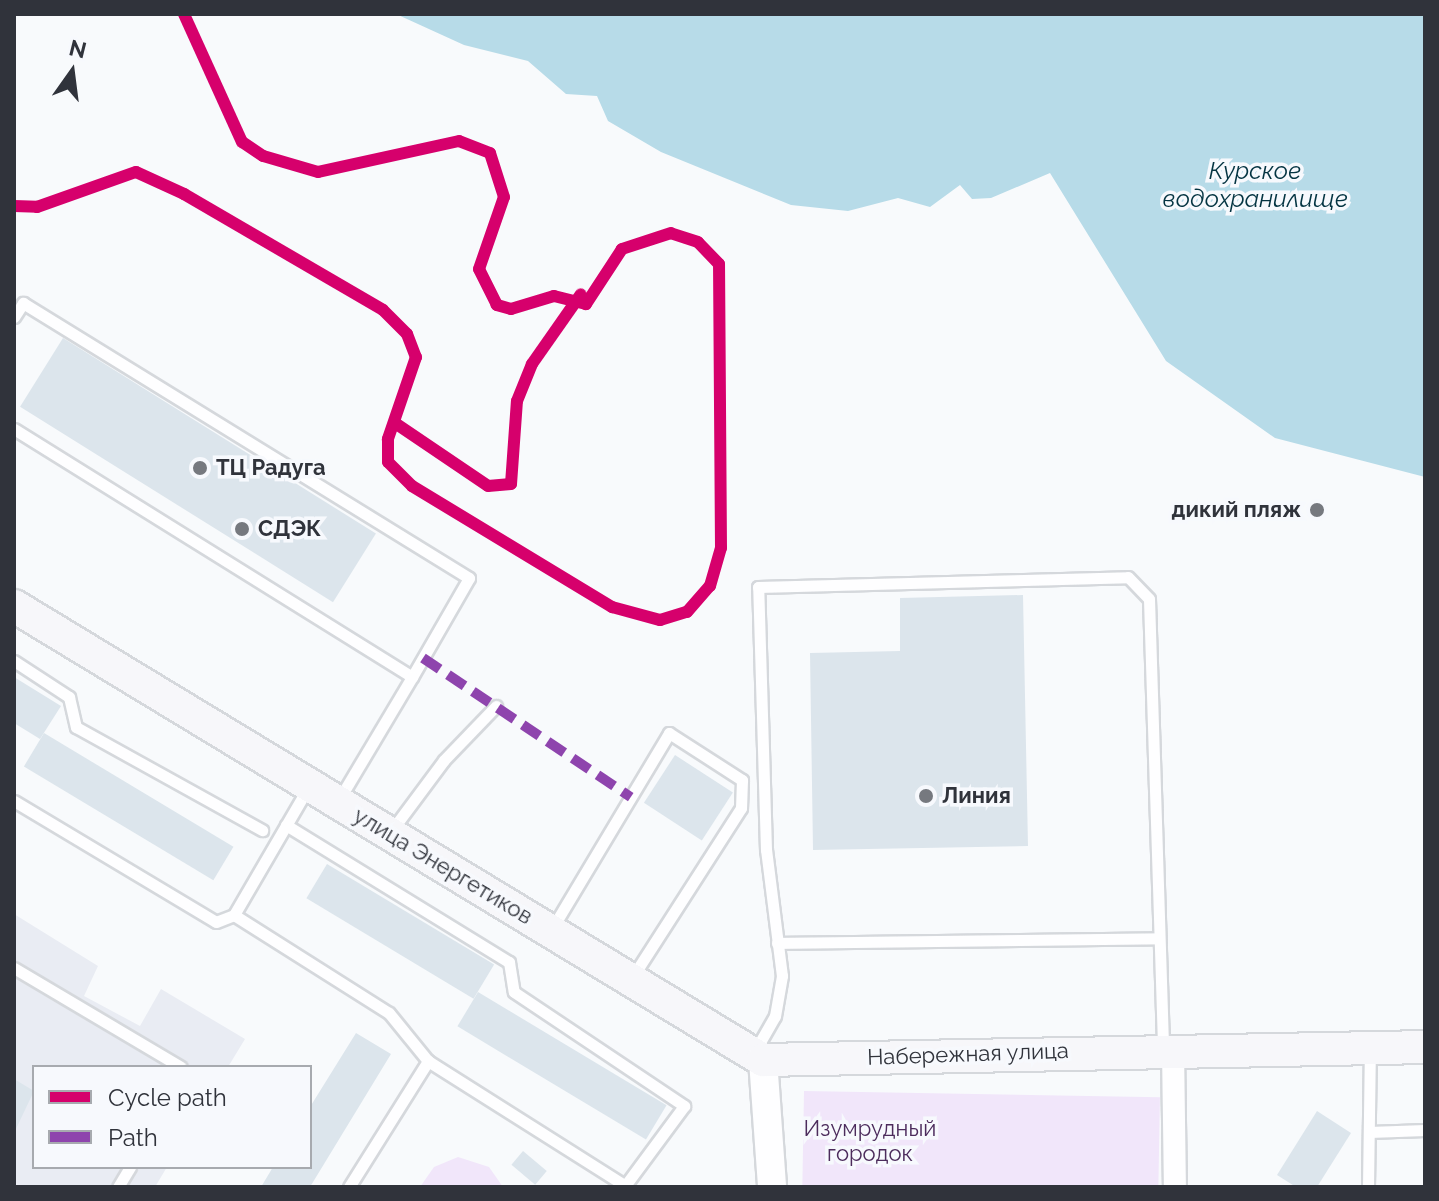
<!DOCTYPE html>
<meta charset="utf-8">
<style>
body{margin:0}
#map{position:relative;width:1439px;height:1201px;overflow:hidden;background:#f8fafc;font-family:Raleway,sans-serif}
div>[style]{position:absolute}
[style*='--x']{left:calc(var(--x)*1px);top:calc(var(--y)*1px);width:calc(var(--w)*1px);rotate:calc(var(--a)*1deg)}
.built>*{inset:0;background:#e9ecf3}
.green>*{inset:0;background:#f1e6fa;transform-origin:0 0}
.water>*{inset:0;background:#b7dbe8}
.building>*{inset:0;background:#dce5ec;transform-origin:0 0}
.roads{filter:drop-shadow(2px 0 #d5d8dc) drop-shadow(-2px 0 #d5d8dc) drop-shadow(0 2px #d5d8dc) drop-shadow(0 -2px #d5d8dc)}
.service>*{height:11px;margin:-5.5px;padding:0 5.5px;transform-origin:5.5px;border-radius:5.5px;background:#fefeff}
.minor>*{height:22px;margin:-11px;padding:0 11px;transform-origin:11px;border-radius:11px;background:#fefeff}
.tertiary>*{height:28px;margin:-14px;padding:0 14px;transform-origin:14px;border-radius:14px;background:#fefeff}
.secondary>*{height:32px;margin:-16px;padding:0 16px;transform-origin:16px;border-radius:16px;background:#f7f7fa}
.quiet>*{height:10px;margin-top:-5px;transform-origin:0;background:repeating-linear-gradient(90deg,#8e44ad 0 20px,transparent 0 30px)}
.cycleway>*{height:12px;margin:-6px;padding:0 6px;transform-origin:6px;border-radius:6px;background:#d6006c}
.dots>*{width:22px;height:22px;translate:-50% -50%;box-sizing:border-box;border:4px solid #f7f9fd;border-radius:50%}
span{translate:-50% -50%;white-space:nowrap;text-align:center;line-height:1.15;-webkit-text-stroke:7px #f7f9fd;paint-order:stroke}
.poi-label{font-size:22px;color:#30333b;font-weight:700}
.left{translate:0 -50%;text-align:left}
.right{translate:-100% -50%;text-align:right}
.street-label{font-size:22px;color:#30333b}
.park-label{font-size:22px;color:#4c2c5c}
.water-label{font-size:24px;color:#043442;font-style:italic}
.frame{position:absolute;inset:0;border:16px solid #30333b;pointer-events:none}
.legend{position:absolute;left:32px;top:1065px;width:280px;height:104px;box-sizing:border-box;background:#f7f9fd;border:2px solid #a7aaaf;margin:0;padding:10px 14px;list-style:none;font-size:24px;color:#30333b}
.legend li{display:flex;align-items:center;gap:16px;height:40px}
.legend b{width:40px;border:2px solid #a7aaaf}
.north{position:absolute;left:32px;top:32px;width:80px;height:80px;-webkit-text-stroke:6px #f7f9fd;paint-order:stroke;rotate:14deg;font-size:22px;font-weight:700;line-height:32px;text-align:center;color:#30333b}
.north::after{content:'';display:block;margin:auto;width:28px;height:36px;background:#30333b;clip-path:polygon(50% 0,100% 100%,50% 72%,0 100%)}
</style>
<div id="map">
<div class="built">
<div style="clip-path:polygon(14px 914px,98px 966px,84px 996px,140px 1026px,161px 989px,245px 1039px,228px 1067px,34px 1067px,34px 1167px,167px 1167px,155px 1187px,14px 1187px)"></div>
</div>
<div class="green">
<div style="left:804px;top:1091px;width:356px;height:96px;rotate:1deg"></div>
<div style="clip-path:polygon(458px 1157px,489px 1167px,503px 1187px,420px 1187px,434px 1167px)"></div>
</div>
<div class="water">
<div style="clip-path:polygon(396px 14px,1425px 14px,1425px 477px,1275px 438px,1166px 361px,1050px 173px,991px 198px,972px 199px,960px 185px,930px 207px,898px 198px,848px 211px,791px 205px,661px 152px,608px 121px,597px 96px,566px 94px,528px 61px,464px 45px)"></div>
</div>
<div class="building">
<div style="left:63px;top:338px;width:369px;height:81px;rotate:32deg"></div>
<div style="clip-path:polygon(1023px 595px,1028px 846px,813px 850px,810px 653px,900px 651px,900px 598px)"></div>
<div style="clip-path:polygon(14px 677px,61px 706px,40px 739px,14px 723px)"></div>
<div style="left:44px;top:733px;width:221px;height:39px;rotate:31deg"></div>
<div style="left:675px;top:755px;width:69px;height:57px;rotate:33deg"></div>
<div style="left:327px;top:864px;width:195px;height:40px;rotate:31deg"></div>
<div style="left:478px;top:992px;width:220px;height:40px;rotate:31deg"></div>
<div style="clip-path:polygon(356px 1033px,391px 1054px,310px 1187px,261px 1187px,273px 1167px,310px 1167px,310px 1107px)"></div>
<div style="clip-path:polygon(14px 1079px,34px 1091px,14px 1133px)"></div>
<div style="clip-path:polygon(1317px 1111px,1351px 1133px,1317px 1187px,1296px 1187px,1277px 1175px)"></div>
<div style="left:523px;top:1151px;width:31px;height:18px;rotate:40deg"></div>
</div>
<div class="roads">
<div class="service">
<div style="--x:14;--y:317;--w:17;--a:-57"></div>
<div style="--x:23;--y:303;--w:524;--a:31.66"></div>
<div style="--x:469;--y:578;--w:114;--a:119.9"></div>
<div style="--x:14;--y:429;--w:469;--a:31.9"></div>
<div style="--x:412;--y:677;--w:141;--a:120.8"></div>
<div style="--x:14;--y:661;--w:66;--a:33.2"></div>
<div style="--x:69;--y:697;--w:31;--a:77"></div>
<div style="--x:76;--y:727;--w:213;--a:29"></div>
<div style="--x:309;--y:786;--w:149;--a:120.2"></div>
<div style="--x:234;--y:915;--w:183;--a:32.3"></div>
<div style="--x:389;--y:1013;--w:62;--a:50.9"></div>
<div style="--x:428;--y:1061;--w:236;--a:32.3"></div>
<div style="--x:14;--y:801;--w:235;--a:30.9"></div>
<div style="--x:216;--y:922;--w:19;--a:-21"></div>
<div style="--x:286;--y:825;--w:262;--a:31.6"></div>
<div style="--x:509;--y:962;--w:30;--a:81"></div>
<div style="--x:514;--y:992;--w:205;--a:33.8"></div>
<div style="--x:684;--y:1106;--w:96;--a:126.5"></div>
<div style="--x:392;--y:830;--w:87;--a:-53.4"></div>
<div style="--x:444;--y:760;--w:75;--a:-46.1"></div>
<div style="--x:553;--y:927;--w:226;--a:-59.1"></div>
<div style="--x:669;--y:733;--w:87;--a:32.8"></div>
<div style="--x:742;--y:780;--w:28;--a:92"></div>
<div style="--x:741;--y:808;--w:202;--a:122.7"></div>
<div style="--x:777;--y:943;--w:382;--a:-0.7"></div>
<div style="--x:14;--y:968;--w:194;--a:30.7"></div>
<div style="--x:755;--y:1051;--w:40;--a:-60.3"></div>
<div style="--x:775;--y:1016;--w:41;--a:-80.1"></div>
<div style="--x:782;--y:976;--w:127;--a:-97.2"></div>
<div style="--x:766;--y:850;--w:263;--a:-91.7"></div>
<div style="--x:758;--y:587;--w:370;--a:-1.5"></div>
<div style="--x:1128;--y:577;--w:30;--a:46"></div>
<div style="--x:1149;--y:599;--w:449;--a:88.2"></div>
<div style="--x:1369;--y:1132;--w:56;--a:-2"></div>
<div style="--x:118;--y:1187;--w:23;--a:-59"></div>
<div style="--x:349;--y:1187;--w:149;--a:-57.9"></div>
<div style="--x:1368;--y:1187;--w:138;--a:-89.2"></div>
</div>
<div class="minor">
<div style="--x:1173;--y:1049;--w:138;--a:89.2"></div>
</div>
<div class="tertiary">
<div style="--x:763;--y:1060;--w:127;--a:85.9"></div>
</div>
<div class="secondary">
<div style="--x:14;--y:606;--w:876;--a:31.22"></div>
<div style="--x:763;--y:1060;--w:662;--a:-1.12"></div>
</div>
</div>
<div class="quiet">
<div style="--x:423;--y:658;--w:250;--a:33.8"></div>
</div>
<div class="cycleway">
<div style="--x:14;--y:206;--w:23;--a:2"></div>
<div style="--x:37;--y:207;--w:105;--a:-19.5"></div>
<div style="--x:136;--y:172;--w:53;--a:24.6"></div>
<div style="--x:184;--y:194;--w:230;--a:30.2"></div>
<div style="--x:383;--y:310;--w:34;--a:45"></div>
<div style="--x:407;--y:334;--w:25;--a:69"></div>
<div style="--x:416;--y:357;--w:87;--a:108.9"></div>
<div style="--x:388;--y:439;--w:23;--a:90"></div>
<div style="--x:388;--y:462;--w:34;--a:45"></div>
<div style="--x:412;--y:486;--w:234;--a:31.2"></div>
<div style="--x:612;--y:607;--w:50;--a:15.2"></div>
<div style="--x:660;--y:620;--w:28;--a:-17"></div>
<div style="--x:687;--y:612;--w:35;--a:-49"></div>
<div style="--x:710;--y:586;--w:40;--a:-74"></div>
<div style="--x:721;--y:548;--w:284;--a:-90.4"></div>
<div style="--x:719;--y:264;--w:30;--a:-134"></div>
<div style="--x:698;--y:242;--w:28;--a:-162"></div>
<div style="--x:671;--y:233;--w:52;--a:161.9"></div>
<div style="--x:622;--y:249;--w:66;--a:123.2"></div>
<div style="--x:586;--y:304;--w:33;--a:-166"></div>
<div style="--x:554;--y:296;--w:45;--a:163.2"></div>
<div style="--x:511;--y:309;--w:15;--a:-164"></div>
<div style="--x:497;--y:305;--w:40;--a:-116.6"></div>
<div style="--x:479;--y:269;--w:76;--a:-70.9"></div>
<div style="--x:504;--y:197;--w:46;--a:-107.7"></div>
<div style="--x:490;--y:153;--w:33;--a:-159"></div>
<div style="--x:459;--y:141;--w:144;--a:167.6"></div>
<div style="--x:318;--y:172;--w:57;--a:-163.8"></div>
<div style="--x:263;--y:156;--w:25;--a:-146"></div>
<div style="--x:242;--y:142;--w:141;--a:-114.4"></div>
<div style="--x:395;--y:423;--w:112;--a:34.1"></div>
<div style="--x:488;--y:486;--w:23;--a:-5"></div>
<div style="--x:511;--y:484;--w:83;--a:-85.9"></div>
<div style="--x:517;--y:401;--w:40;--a:-68"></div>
<div style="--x:532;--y:364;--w:85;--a:-55"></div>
</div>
<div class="dots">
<div style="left:200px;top:468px;background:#76797f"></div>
<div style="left:1317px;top:510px;background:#76797f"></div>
<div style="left:242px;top:529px;background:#76797f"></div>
<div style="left:926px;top:796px;background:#76797f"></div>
</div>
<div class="poi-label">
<span class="left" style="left:216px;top:468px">ТЦ Радуга</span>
<span class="right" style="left:1301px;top:510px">дикий пляж</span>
<span class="left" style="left:258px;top:529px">СДЭК</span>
<span class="left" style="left:942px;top:796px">Линия</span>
</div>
<div class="street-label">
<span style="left:443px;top:866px;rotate:31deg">улица Энергетиков</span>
<span style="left:968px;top:1054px;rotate:-2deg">Набережная улица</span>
</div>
<div class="park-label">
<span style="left:870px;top:1141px">Изумрудный<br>городок</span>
</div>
<div class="water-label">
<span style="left:1255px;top:185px">Курское<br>водохранилище</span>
</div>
<div class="frame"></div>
<ul class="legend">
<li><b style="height:10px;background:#d6006c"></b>Cycle path</li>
<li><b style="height:10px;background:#8e44ad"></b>Path</li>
</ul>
<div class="north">N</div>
</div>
